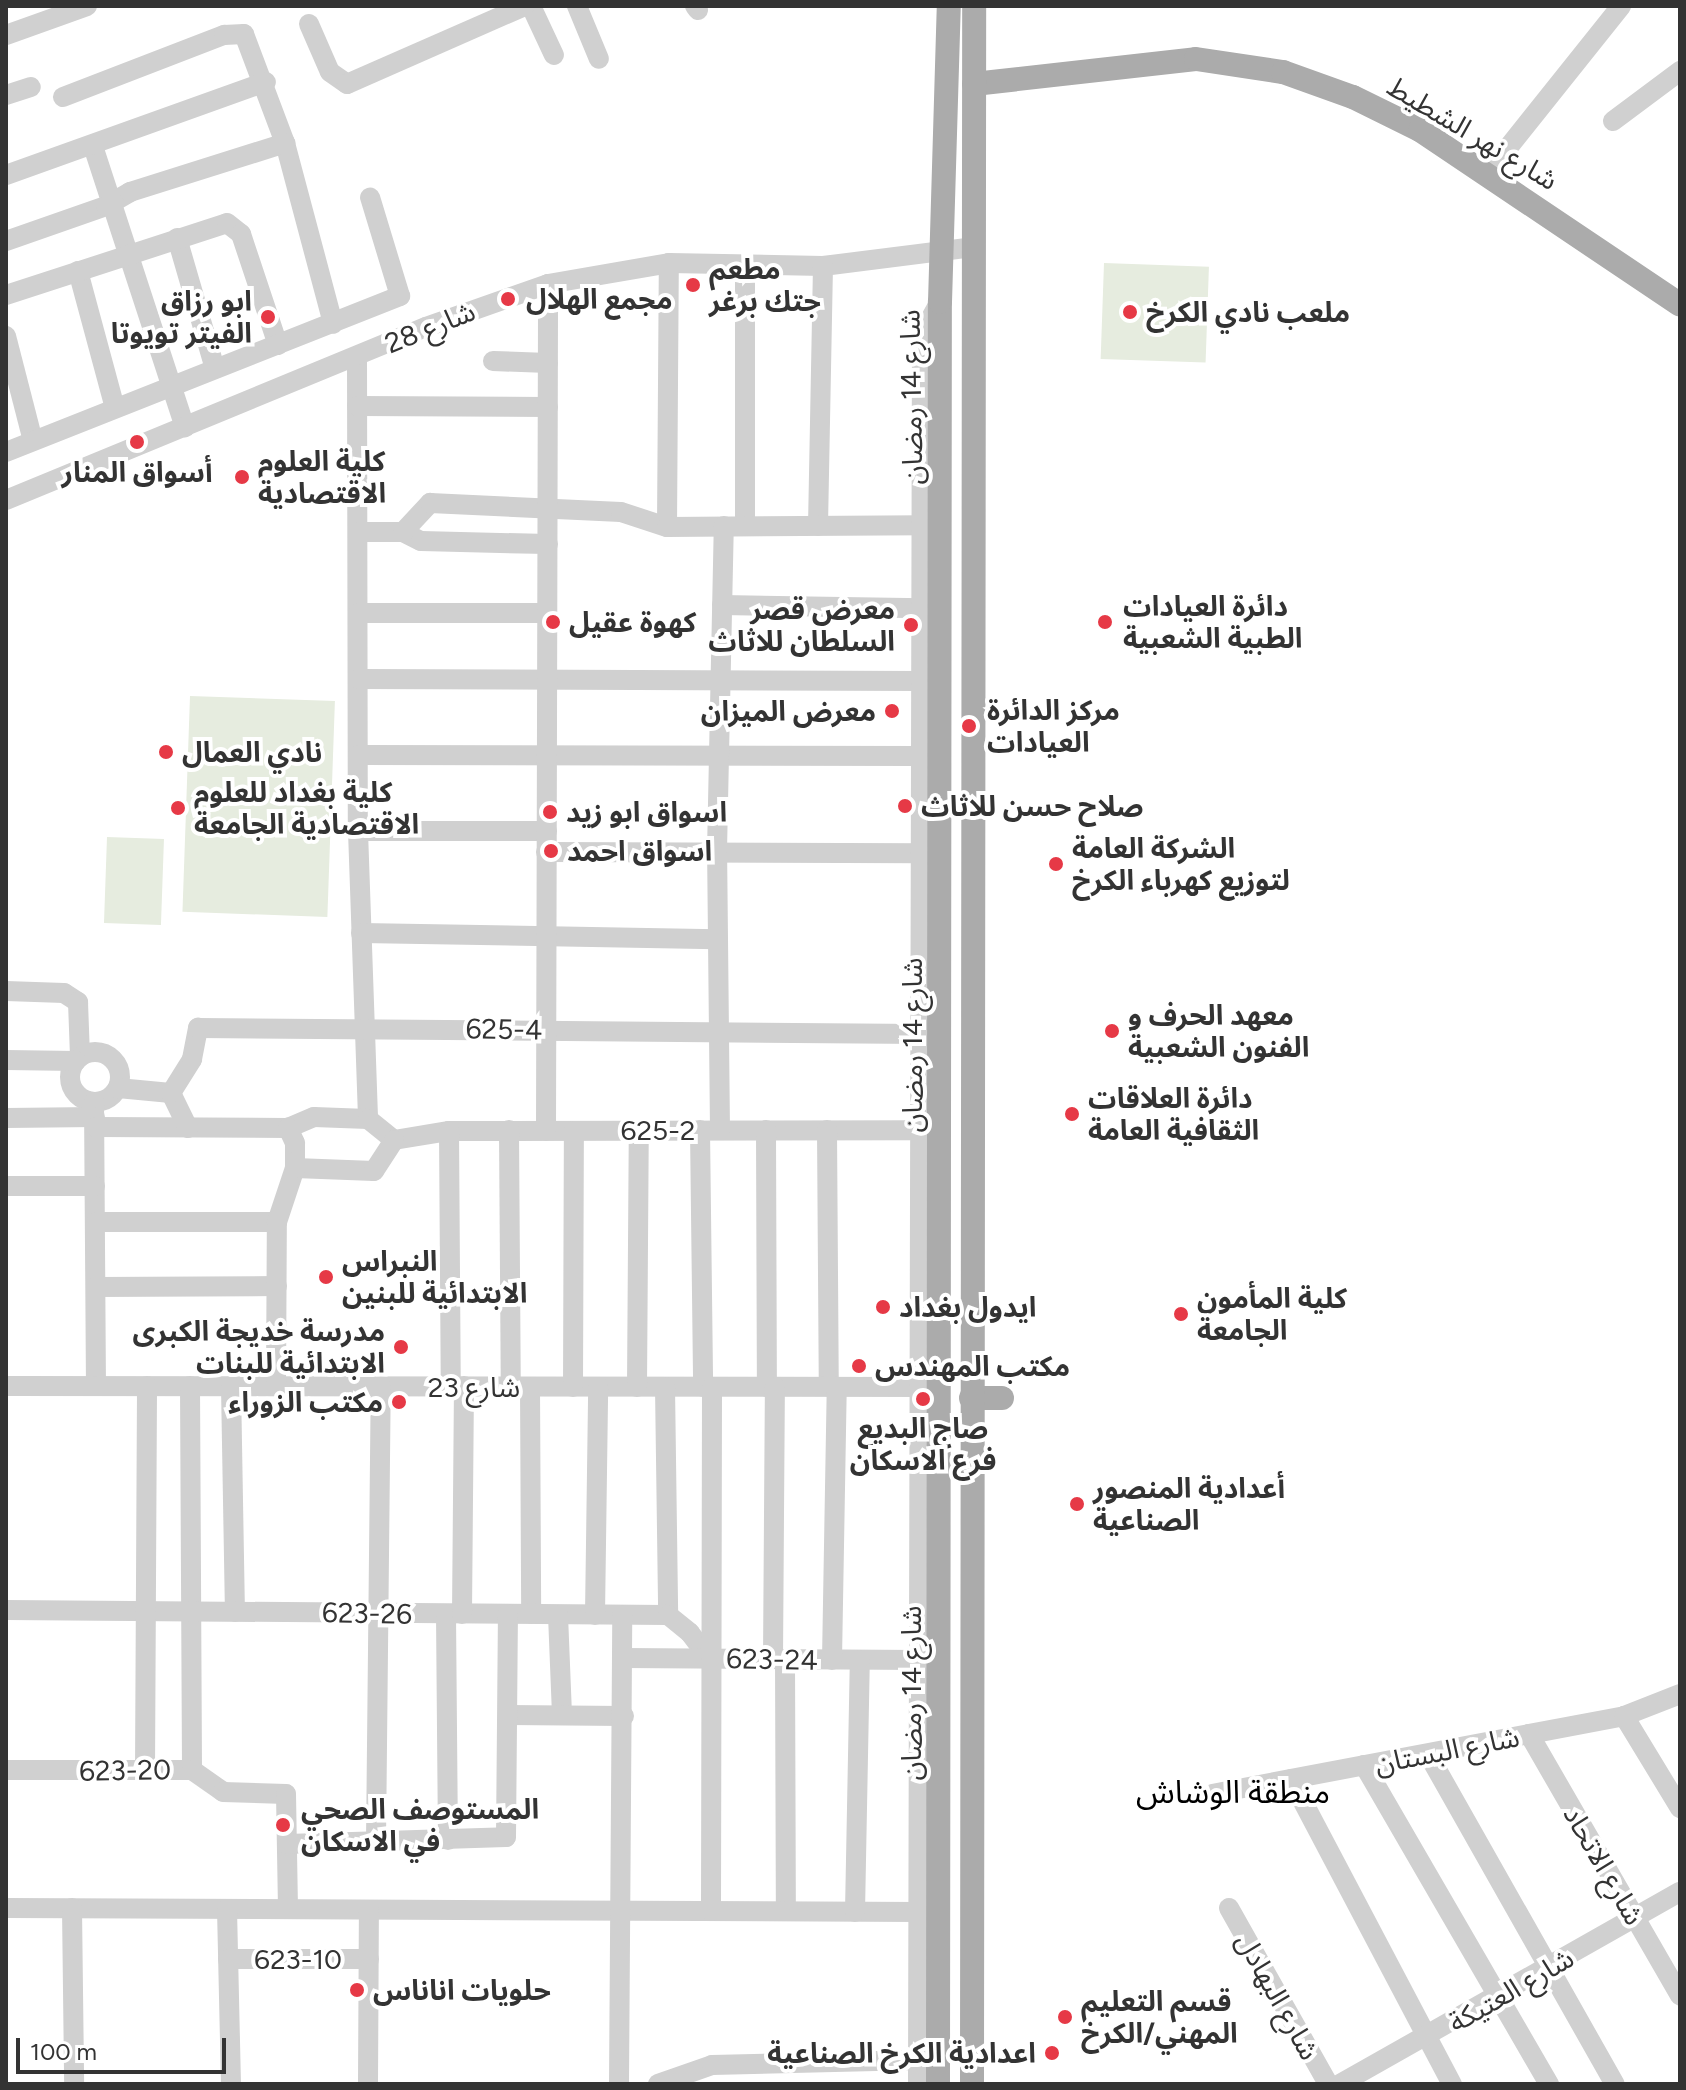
<!DOCTYPE html>
<meta charset="utf-8">
<style>
body{margin:0}
#map{position:relative;width:1686px;height:2090px;overflow:hidden;background:#fff;font-family:Figtree,"Noto Sans Arabic",sans-serif}
div>[style]{position:absolute}
[style*='--x']{left:calc(var(--x)*1px);top:calc(var(--y)*1px);width:calc(var(--w)*1px);rotate:calc(var(--a)*1deg)}
.green>*{inset:0;background:#e6ecdf;transform-origin:0 0}
.minor>*{height:20px;margin:-10px;padding:0 10px;transform-origin:10px;border-radius:10px;background:#d0d0d0}
.minor>.ring{margin:-10px;padding:0;box-sizing:content-box;background:none;border:20px solid #d0d0d0;border-radius:50%}
.major>*{height:24px;margin:-12px;padding:0 12px;transform-origin:12px;border-radius:12px;background:#ababab}
.dots>*{width:22px;height:22px;translate:-50% -50%;box-sizing:border-box;border:4px solid #fff;border-radius:50%}
span{translate:-50% -50%;white-space:nowrap;text-align:center;line-height:1.15;-webkit-text-stroke:8px #fff;paint-order:stroke}
.street-label{font-size:28px;color:#333}
.poi-label{font-size:28px;color:#333;font-weight:700}
.left{translate:0 -50%;text-align:left}
.right{translate:-100% -50%;text-align:right}
.quarter-label{font-size:32px;color:#000}
.frame{position:absolute;inset:0;border:8px solid #333;pointer-events:none}
.scale{position:absolute;left:16px;top:2038px;width:210px;height:36px;box-sizing:border-box;border:4px solid #333;border-top:0;padding-left:10px;font-size:24px;line-height:28px;white-space:nowrap;color:#333;-webkit-text-stroke:6px #fff;paint-order:stroke}
</style>
<div id="map">
<div class="green">
<div style="left:1104px;top:263px;width:105px;height:96px;rotate:2deg"></div>
<div style="left:190px;top:696px;width:145px;height:216px;rotate:2deg"></div>
<div style="left:107px;top:837px;width:57px;height:86px;rotate:2deg"></div>
</div>
<div class="minor">
<div style="--x:531;--y:6;--w:54;--a:64.9"></div>
<div style="--x:577;--y:6;--w:57;--a:67.5"></div>
<div style="--x:695;--y:6;--w:5;--a:53"></div>
<div style="--x:309;--y:24;--w:52;--a:66.4"></div>
<div style="--x:330;--y:72;--w:21;--a:35"></div>
<div style="--x:347;--y:84;--w:194;--a:-23.7"></div>
<div style="--x:6;--y:35;--w:86;--a:-19.7"></div>
<div style="--x:6;--y:95;--w:26;--a:-18"></div>
<div style="--x:63;--y:97;--w:173;--a:-21.1"></div>
<div style="--x:224;--y:35;--w:20;--a:-3"></div>
<div style="--x:244;--y:34;--w:116;--a:69.4"></div>
<div style="--x:285;--y:143;--w:187;--a:75.1"></div>
<div style="--x:1613;--y:121;--w:84;--a:-36.7"></div>
<div style="--x:93;--y:146;--w:296;--a:71.9"></div>
<div style="--x:1487;--y:174;--w:215;--a:-51.4"></div>
<div style="--x:6;--y:175;--w:276;--a:-19.7"></div>
<div style="--x:177;--y:238;--w:136;--a:73.8"></div>
<div style="--x:6;--y:241;--w:106;--a:-19.3"></div>
<div style="--x:106;--y:206;--w:28;--a:-30"></div>
<div style="--x:130;--y:192;--w:163;--a:-17.5"></div>
<div style="--x:745;--y:265;--w:261;--a:90"></div>
<div style="--x:78;--y:271;--w:142;--a:74.9"></div>
<div style="--x:6;--y:295;--w:232;--a:-18"></div>
<div style="--x:227;--y:223;--w:18;--a:38"></div>
<div style="--x:241;--y:234;--w:117;--a:71.6"></div>
<div style="--x:6;--y:336;--w:108;--a:75.6"></div>
<div style="--x:357;--y:357;--w:474;--a:89.9"></div>
<div style="--x:358;--y:831;--w:288;--a:88"></div>
<div style="--x:493;--y:361;--w:55;--a:2.1"></div>
<div style="--x:357;--y:406;--w:191;--a:0.3"></div>
<div style="--x:6;--y:452;--w:424;--a:-21.6"></div>
<div style="--x:400;--y:296;--w:103;--a:-106.9"></div>
<div style="--x:6;--y:500;--w:454;--a:-22.4"></div>
<div style="--x:426;--y:327;--w:129;--a:-19.4"></div>
<div style="--x:548;--y:284;--w:123;--a:-9.8"></div>
<div style="--x:669;--y:263;--w:154;--a:1.1"></div>
<div style="--x:823;--y:266;--w:151;--a:-7.2"></div>
<div style="--x:818;--y:526;--w:260;--a:-88.9"></div>
<div style="--x:667;--y:527;--w:264;--a:-89.6"></div>
<div style="--x:358;--y:532;--w:45;--a:0"></div>
<div style="--x:403;--y:532;--w:20;--a:27"></div>
<div style="--x:421;--y:541;--w:127;--a:1.4"></div>
<div style="--x:403;--y:532;--w:40;--a:-47"></div>
<div style="--x:430;--y:503;--w:191;--a:2.7"></div>
<div style="--x:621;--y:512;--w:48;--a:18.1"></div>
<div style="--x:667;--y:527;--w:256;--a:-0.4"></div>
<div style="--x:722;--y:605;--w:201;--a:0.9"></div>
<div style="--x:358;--y:613;--w:189;--a:0"></div>
<div style="--x:358;--y:679;--w:565;--a:0.2"></div>
<div style="--x:358;--y:755;--w:565;--a:0.1"></div>
<div style="--x:358;--y:831;--w:189;--a:0"></div>
<div style="--x:546;--y:852;--w:377;--a:0.2"></div>
<div style="--x:361;--y:933;--w:356;--a:1"></div>
<div style="--x:6;--y:991;--w:58;--a:2"></div>
<div style="--x:64;--y:993;--w:17;--a:33"></div>
<div style="--x:78;--y:1002;--w:55;--a:87.9"></div>
<div class="ring" style="left:70px;top:1052px;width:30px;height:30px"></div>
<div style="--x:6;--y:1060;--w:70;--a:0.8"></div>
<div style="--x:118;--y:1088;--w:53;--a:5.4"></div>
<div style="--x:94;--y:1102;--w:284;--a:89.6"></div>
<div style="--x:6;--y:1118;--w:89;--a:-0.6"></div>
<div style="--x:95;--y:1127;--w:193;--a:0.3"></div>
<div style="--x:288;--y:1128;--w:28;--a:-23"></div>
<div style="--x:314;--y:1117;--w:54;--a:2.1"></div>
<div style="--x:368;--y:1119;--w:33;--a:39"></div>
<div style="--x:394;--y:1140;--w:56;--a:-9.3"></div>
<div style="--x:449;--y:1131;--w:473;--a:-0.1"></div>
<div style="--x:188;--y:1128;--w:39;--a:-116"></div>
<div style="--x:171;--y:1093;--w:40;--a:-58"></div>
<div style="--x:192;--y:1059;--w:32;--a:-79"></div>
<div style="--x:198;--y:1028;--w:724;--a:0.47"></div>
<div style="--x:509;--y:1130;--w:256;--a:89.6"></div>
<div style="--x:700;--y:1130;--w:257;--a:89.3"></div>
<div style="--x:720;--y:1130;--w:279;--a:-90.6"></div>
<div style="--x:717;--y:851;--w:325;--a:-88.8"></div>
<div style="--x:766;--y:1130;--w:257;--a:89.8"></div>
<div style="--x:827;--y:1130;--w:257;--a:89.6"></div>
<div style="--x:449;--y:1131;--w:255;--a:89.6"></div>
<div style="--x:546;--y:1131;--w:847;--a:-89.86"></div>
<div style="--x:295;--y:1168;--w:79;--a:2.2"></div>
<div style="--x:374;--y:1171;--w:37;--a:-57"></div>
<div style="--x:6;--y:1186;--w:89;--a:0"></div>
<div style="--x:96;--y:1222;--w:181;--a:0"></div>
<div style="--x:96;--y:1287;--w:181;--a:-0.3"></div>
<div style="--x:6;--y:1386;--w:928;--a:0.06"></div>
<div style="--x:190;--y:1386;--w:384;--a:89.7"></div>
<div style="--x:231;--y:1386;--w:226;--a:89"></div>
<div style="--x:276;--y:1386;--w:164;--a:-89.7"></div>
<div style="--x:277;--y:1222;--w:57;--a:-71.6"></div>
<div style="--x:295;--y:1168;--w:25;--a:-90"></div>
<div style="--x:295;--y:1143;--w:17;--a:-115"></div>
<div style="--x:530;--y:1387;--w:227;--a:89.7"></div>
<div style="--x:573;--y:1387;--w:256;--a:-89.8"></div>
<div style="--x:637;--y:1387;--w:257;--a:-89.6"></div>
<div style="--x:665;--y:1387;--w:228;--a:89.2"></div>
<div style="--x:6;--y:1610;--w:662;--a:0.43"></div>
<div style="--x:668;--y:1615;--w:28;--a:39"></div>
<div style="--x:690;--y:1633;--w:31;--a:53"></div>
<div style="--x:446;--y:1614;--w:226;--a:89.5"></div>
<div style="--x:462;--y:1614;--w:228;--a:-89.5"></div>
<div style="--x:558;--y:1615;--w:100;--a:87.7"></div>
<div style="--x:595;--y:1615;--w:228;--a:-89.2"></div>
<div style="--x:624;--y:1658;--w:296;--a:0.4"></div>
<div style="--x:773;--y:1659;--w:272;--a:-89.6"></div>
<div style="--x:785;--y:1659;--w:252;--a:89.8"></div>
<div style="--x:832;--y:1660;--w:273;--a:-89"></div>
<div style="--x:508;--y:1715;--w:116;--a:0.5"></div>
<div style="--x:1624;--y:1716;--w:108;--a:58.7"></div>
<div style="--x:1529;--y:1734;--w:302;--a:60"></div>
<div style="--x:1428;--y:1754;--w:379;--a:60.5"></div>
<div style="--x:1364;--y:1765;--w:369;--a:59.9"></div>
<div style="--x:6;--y:1770;--w:186;--a:0"></div>
<div style="--x:192;--y:1770;--w:38;--a:35"></div>
<div style="--x:223;--y:1792;--w:63;--a:1.8"></div>
<div style="--x:286;--y:1794;--w:115;--a:89"></div>
<div style="--x:145;--y:1771;--w:385;--a:-89.7"></div>
<div style="--x:1291;--y:1779;--w:345;--a:62.2"></div>
<div style="--x:1212;--y:1794;--w:419;--a:-10.7"></div>
<div style="--x:1624;--y:1716;--w:60;--a:-21.4"></div>
<div style="--x:376;--y:1841;--w:455;--a:-89.4"></div>
<div style="--x:287;--y:1844;--w:219;--a:-1.8"></div>
<div style="--x:506;--y:1837;--w:223;--a:-89.5"></div>
<div style="--x:6;--y:1908;--w:913;--a:0.25"></div>
<div style="--x:72;--y:1908;--w:176;--a:89.3"></div>
<div style="--x:1229;--y:1908;--w:202;--a:60.6"></div>
<div style="--x:227;--y:1909;--w:175;--a:88.7"></div>
<div style="--x:711;--y:1911;--w:524;--a:-89.89"></div>
<div style="--x:855;--y:1912;--w:252;--a:-88.9"></div>
<div style="--x:228;--y:1959;--w:141;--a:0"></div>
<div style="--x:368;--y:2084;--w:174;--a:-89.7"></div>
<div style="--x:619;--y:2084;--w:469;--a:-89.6"></div>
<div style="--x:658;--y:2084;--w:57;--a:-19.4"></div>
<div style="--x:712;--y:2065;--w:206;--a:-1.4"></div>
<div style="--x:918;--y:2084;--w:1750;--a:-89.87"></div>
<div style="--x:922;--y:334;--w:37;--a:-61"></div>
<div style="--x:1340;--y:2084;--w:390;--a:-29.5"></div>
</div>
<div class="major">
<div style="--x:974;--y:84;--w:223;--a:-6.4"></div>
<div style="--x:1196;--y:59;--w:88;--a:8.5"></div>
<div style="--x:1283;--y:72;--w:74;--a:19.7"></div>
<div style="--x:1353;--y:97;--w:75;--a:26.2"></div>
<div style="--x:1420;--y:130;--w:313;--a:33.9"></div>
<div style="--x:971;--y:1398;--w:31;--a:0"></div>
<div style="--x:938;--y:2084;--w:1782;--a:-89.94"></div>
<div style="--x:940;--y:302;--w:296;--a:-88.3"></div>
<div style="--x:972;--y:2084;--w:2078;--a:-89.94"></div>
</div>
<div class="dots">
<div style="left:693px;top:285px;background:#e63946"></div>
<div style="left:508px;top:299px;background:#e63946"></div>
<div style="left:1130px;top:312px;background:#e63946"></div>
<div style="left:268px;top:317px;background:#e63946"></div>
<div style="left:137px;top:442px;background:#e63946"></div>
<div style="left:242px;top:477px;background:#e63946"></div>
<div style="left:553px;top:622px;background:#e63946"></div>
<div style="left:1105px;top:622px;background:#e63946"></div>
<div style="left:911px;top:625px;background:#e63946"></div>
<div style="left:892px;top:711px;background:#e63946"></div>
<div style="left:969px;top:726px;background:#e63946"></div>
<div style="left:166px;top:752px;background:#e63946"></div>
<div style="left:905px;top:806px;background:#e63946"></div>
<div style="left:178px;top:808px;background:#e63946"></div>
<div style="left:550px;top:812px;background:#e63946"></div>
<div style="left:551px;top:851px;background:#e63946"></div>
<div style="left:1056px;top:864px;background:#e63946"></div>
<div style="left:1112px;top:1031px;background:#e63946"></div>
<div style="left:1072px;top:1114px;background:#e63946"></div>
<div style="left:326px;top:1277px;background:#e63946"></div>
<div style="left:883px;top:1307px;background:#e63946"></div>
<div style="left:1181px;top:1314px;background:#e63946"></div>
<div style="left:401px;top:1347px;background:#e63946"></div>
<div style="left:859px;top:1366px;background:#e63946"></div>
<div style="left:923px;top:1399px;background:#e63946"></div>
<div style="left:399px;top:1402px;background:#e63946"></div>
<div style="left:1077px;top:1504px;background:#e63946"></div>
<div style="left:283px;top:1825px;background:#e63946"></div>
<div style="left:357px;top:1990px;background:#e63946"></div>
<div style="left:1065px;top:2017px;background:#e63946"></div>
<div style="left:1052px;top:2053px;background:#e63946"></div>
</div>
<div class="street-label">
<span style="left:1473px;top:133px;rotate:31deg">شارع نهر الشطيط</span>
<span style="left:430px;top:327px;rotate:-22deg">شارع 28</span>
<span style="left:911px;top:397px;rotate:-91deg">شارع 14 رمضان</span>
<span style="left:504px;top:1029px;rotate:1deg">625-4</span>
<span style="left:912px;top:1045px;rotate:-90deg">شارع 14 رمضان</span>
<span style="left:658px;top:1130px">625-2</span>
<span style="left:474px;top:1387px">شارع 23</span>
<span style="left:367px;top:1613px;rotate:1deg">623-26</span>
<span style="left:772px;top:1659px;rotate:1deg">623-24</span>
<span style="left:911px;top:1693px;rotate:-90deg">شارع 14 رمضان</span>
<span style="left:1447px;top:1750px;rotate:-11deg">شارع البستان</span>
<span style="left:125px;top:1770px;rotate:-1deg">623-20</span>
<span style="left:1604px;top:1865px;rotate:60deg">شارع الاتحاد</span>
<span style="left:298px;top:1959px">623-10</span>
<span style="left:1511px;top:1990px;rotate:-30deg">شارع العتيکة</span>
<span style="left:1278px;top:1996px;rotate:61deg">شارع البهادل</span>
</div>
<div class="poi-label">
<span class="left" style="left:709px;top:285px">مطعم<br>جتك برغر</span>
<span class="left" style="left:526px;top:299px">مجمع الهلال</span>
<span class="right" style="left:252px;top:317px">ابو رزاق<br>الفيتر تويوتا</span>
<span class="left" style="left:1146px;top:312px">ملعب نادي الكرخ</span>
<span class="left" style="left:258px;top:477px">كلية العلوم<br>الاقتصادية</span>
<span style="left:137px;top:472px">أسواق المنار</span>
<span class="left" style="left:1123px;top:622px">دائرة العيادات<br>الطبية الشعبية</span>
<span class="right" style="left:895px;top:625px">معرض قصر<br>السلطان للاثاث</span>
<span class="left" style="left:569px;top:622px">كهوة عقيل</span>
<span class="left" style="left:987px;top:726px">مركز الدائرة<br>العيادات</span>
<span class="right" style="left:876px;top:711px">معرض الميزان</span>
<span class="left" style="left:182px;top:752px">نادي العمال</span>
<span class="left" style="left:194px;top:808px">كلية بغداد للعلوم<br>الاقتصادية الجامعة</span>
<span class="left" style="left:921px;top:806px">صلاح حسن للاثاث</span>
<span class="left" style="left:566px;top:812px">اسواق ابو زيد</span>
<span class="left" style="left:1072px;top:864px">الشركة العامة<br>لتوزيع كهرباء الكرخ</span>
<span class="left" style="left:567px;top:851px">اسواق احمد</span>
<span class="left" style="left:1128px;top:1031px">معهد الحرف و<br>الفنون الشعبية</span>
<span class="left" style="left:1088px;top:1114px">دائرة العلاقات<br>الثقافية العامة</span>
<span class="left" style="left:342px;top:1277px">النبراس<br>الابتدائية للبنين</span>
<span class="left" style="left:1197px;top:1314px">كلية المأمون<br>الجامعة</span>
<span class="left" style="left:899px;top:1307px">ايدول بغداد</span>
<span class="right" style="left:385px;top:1347px">مدرسة خديجة الكبرى<br>الابتدائية للبنات</span>
<span class="left" style="left:875px;top:1366px">مكتب المهندس</span>
<span class="right" style="left:383px;top:1402px">مكتب الزوراء</span>
<span style="left:923px;top:1444px">صاج البديع<br>فرع الاسكان</span>
<span class="left" style="left:1093px;top:1504px">أعدادية المنصور<br>الصناعية</span>
<span class="left" style="left:301px;top:1825px">المستوصف الصحي<br>في الاسكان</span>
<span class="left" style="left:373px;top:1990px">حلويات اناناس</span>
<span class="left" style="left:1081px;top:2017px">قسم التعليم<br>المهني/الكرخ</span>
<span class="right" style="left:1036px;top:2053px">اعدادية الكرخ الصناعية</span>
</div>
<div class="quarter-label">
<span style="left:1233px;top:1792px">منطقة الوشاش</span>
</div>
<div class="frame"></div>
<div class="scale">100 m</div>
</div>
